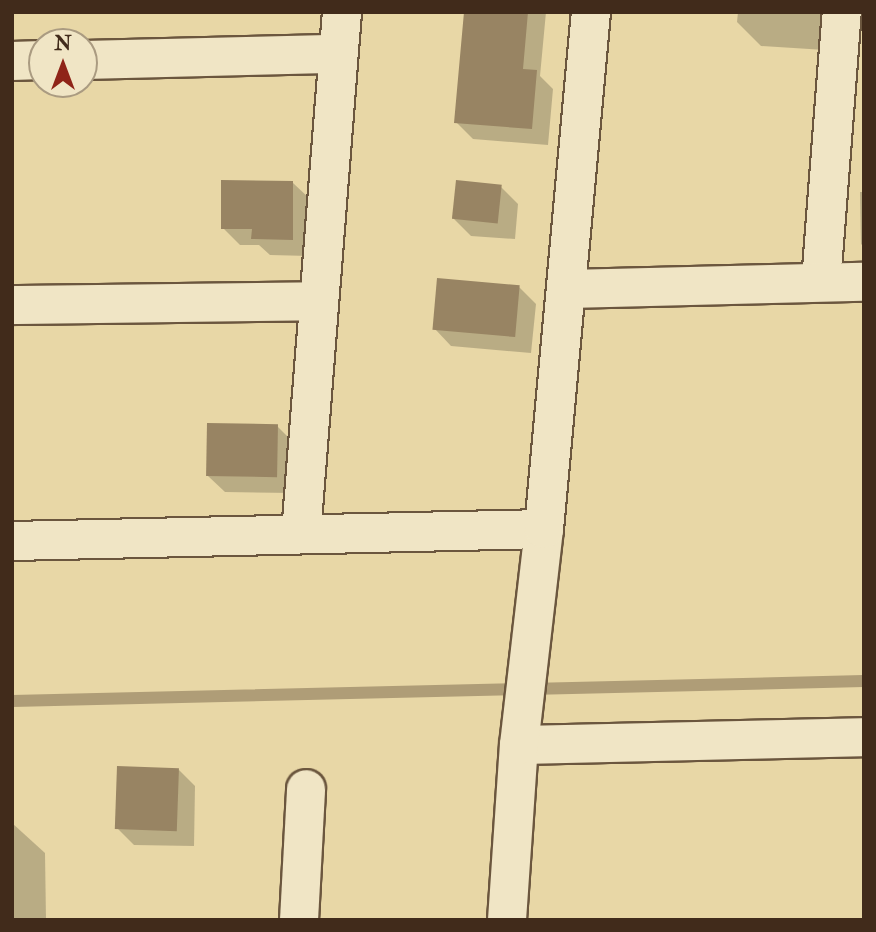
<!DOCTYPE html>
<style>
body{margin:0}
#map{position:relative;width:876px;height:932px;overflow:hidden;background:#e8d7a6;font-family:"IM FELL Double Pica",serif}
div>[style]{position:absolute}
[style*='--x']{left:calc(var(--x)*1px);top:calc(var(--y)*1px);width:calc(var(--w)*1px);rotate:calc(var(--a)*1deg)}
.shadow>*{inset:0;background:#0003}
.stream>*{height:12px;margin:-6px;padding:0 6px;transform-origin:6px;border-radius:6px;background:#af9d77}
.building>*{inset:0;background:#988463;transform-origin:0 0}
.roads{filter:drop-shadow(2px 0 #6b563e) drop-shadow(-2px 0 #6b563e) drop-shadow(0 2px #6b563e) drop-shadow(0 -2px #6b563e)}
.minor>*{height:38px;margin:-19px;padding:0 19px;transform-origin:19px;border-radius:19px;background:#f0e5c5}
span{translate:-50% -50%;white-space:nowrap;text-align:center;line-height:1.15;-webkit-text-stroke:5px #f0e5c5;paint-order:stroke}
.frame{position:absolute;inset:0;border:14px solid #412b1b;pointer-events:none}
.north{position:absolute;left:28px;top:28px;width:70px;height:70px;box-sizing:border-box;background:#f0e5c5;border:2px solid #aa9b81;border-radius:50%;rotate:0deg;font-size:19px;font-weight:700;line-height:28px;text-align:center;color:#412b1b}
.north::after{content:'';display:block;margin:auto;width:24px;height:32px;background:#8f2418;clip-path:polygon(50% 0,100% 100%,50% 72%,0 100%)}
</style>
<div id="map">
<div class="shadow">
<div style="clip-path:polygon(465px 12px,546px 12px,540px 76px,553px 89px,548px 145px,473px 139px,456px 122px)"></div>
<div style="clip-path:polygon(738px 12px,828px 12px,825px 50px,761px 46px,737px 22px)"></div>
<div style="clip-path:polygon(293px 183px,310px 199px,309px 256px,270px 255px,259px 245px,240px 245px,223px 228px)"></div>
<div style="clip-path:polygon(501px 187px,518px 204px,515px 239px,471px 236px,454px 219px)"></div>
<div style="clip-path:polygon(860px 192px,864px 192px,864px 247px,861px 244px)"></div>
<div style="clip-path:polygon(519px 287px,536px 304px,531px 353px,451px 346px,435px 329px)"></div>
<div style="clip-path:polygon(277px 426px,294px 443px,293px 493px,225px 492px,208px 476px)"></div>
<div style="clip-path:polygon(179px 770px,195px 786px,194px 846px,134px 845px,117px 828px)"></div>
<div style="clip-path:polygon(12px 823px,45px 853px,46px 920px,12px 920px)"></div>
</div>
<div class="stream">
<div style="--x:12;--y:701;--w:852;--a:-1.34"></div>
</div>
<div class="building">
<div style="clip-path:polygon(464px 12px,528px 12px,523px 69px,537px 70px,532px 129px,454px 123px)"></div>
<div style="clip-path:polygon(221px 180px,293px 181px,293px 240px,251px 239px,252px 229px,221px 229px)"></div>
<div style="left:456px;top:180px;width:46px;height:39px;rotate:6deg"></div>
<div style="left:437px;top:278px;width:83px;height:52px;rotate:5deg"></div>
<div style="left:207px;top:423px;width:71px;height:53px;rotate:1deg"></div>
<div style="left:117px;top:766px;width:62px;height:63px;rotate:2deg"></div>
</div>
<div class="roads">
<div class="minor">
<div style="--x:84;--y:60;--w:254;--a:-1.4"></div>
<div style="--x:12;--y:61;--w:30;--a:-2"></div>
<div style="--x:821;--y:282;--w:271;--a:-85.6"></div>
<div style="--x:567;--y:289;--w:297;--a:-1.4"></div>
<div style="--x:12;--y:305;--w:306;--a:-0.7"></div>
<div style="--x:301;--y:534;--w:524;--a:-85.51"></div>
<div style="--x:12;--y:541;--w:532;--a:-1.29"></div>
<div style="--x:519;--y:745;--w:345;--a:-1.3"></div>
<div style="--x:299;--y:920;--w:131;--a:-86.9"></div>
<div style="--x:507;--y:920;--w:175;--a:-86.1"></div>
<div style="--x:519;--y:745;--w:217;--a:-83.4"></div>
<div style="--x:544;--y:529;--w:519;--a:-84.81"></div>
</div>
</div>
<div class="frame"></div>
<div class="north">N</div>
</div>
